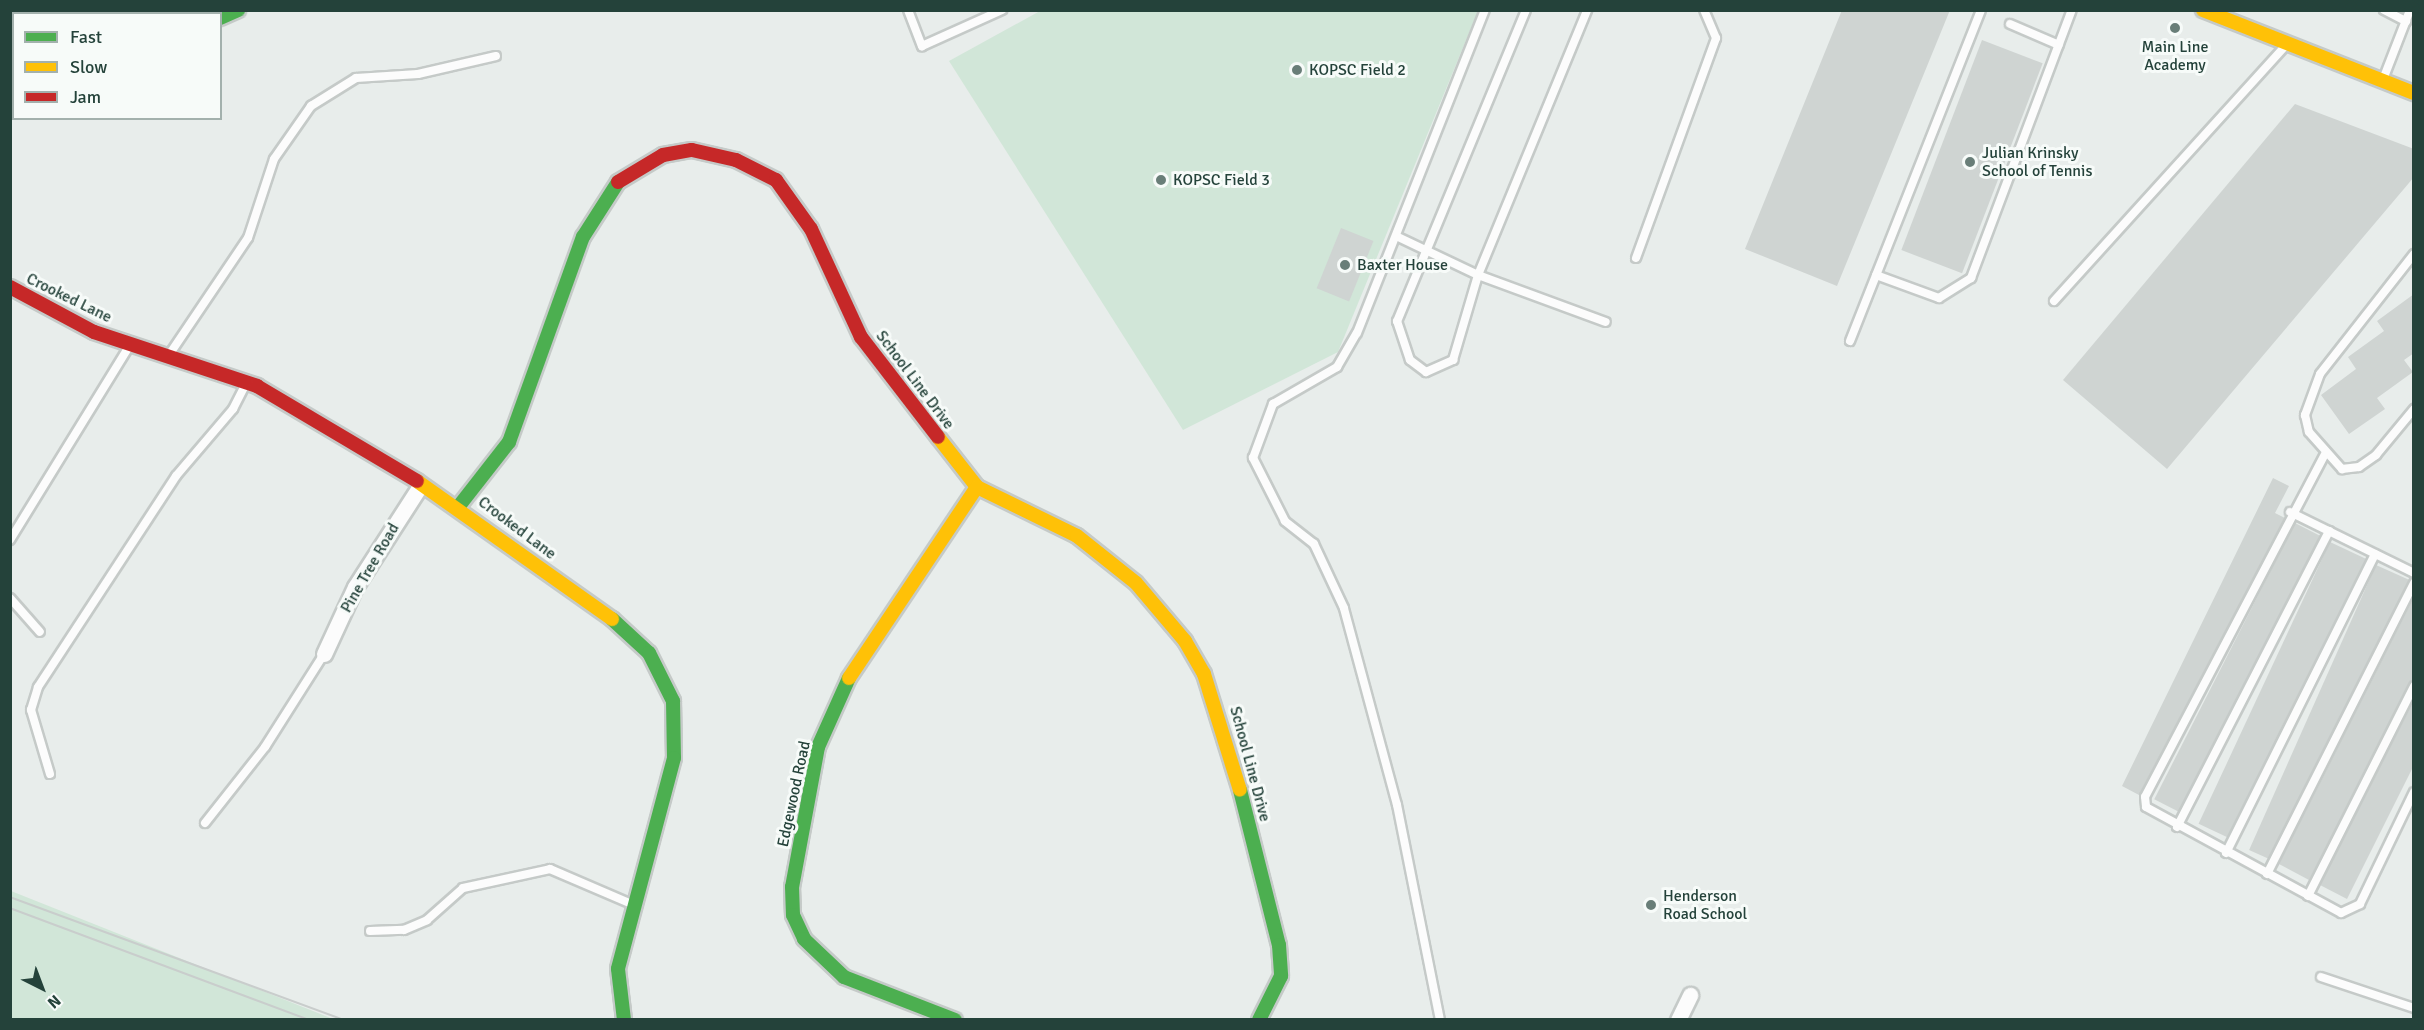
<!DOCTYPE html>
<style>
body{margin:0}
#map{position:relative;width:2424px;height:1030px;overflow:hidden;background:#e8edeb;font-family:Signika,sans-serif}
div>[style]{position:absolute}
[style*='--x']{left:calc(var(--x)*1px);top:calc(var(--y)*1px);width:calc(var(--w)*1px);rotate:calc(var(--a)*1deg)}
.green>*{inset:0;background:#d1e6d8}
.building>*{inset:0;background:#cfd4d2;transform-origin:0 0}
.roads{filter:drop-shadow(2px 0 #c5cac8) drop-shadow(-2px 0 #c5cac8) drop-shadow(0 2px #c5cac8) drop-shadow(0 -2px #c5cac8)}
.lane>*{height:8px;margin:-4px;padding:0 4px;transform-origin:4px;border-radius:4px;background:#fcfcfc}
.street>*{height:15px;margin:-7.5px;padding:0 7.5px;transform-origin:7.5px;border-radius:7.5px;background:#fcfcfc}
.fast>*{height:14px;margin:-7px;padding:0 7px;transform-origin:7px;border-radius:7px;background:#4caf50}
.slow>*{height:14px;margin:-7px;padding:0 7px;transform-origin:7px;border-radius:7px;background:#ffc107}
.jam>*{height:14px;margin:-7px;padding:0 7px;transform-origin:7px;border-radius:7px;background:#c62828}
.tram>*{height:1.5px;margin:-0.75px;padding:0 0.75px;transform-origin:0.75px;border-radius:0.75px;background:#c9cdcc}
.dots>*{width:16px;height:16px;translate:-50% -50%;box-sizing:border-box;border:3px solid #f7fbf9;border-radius:50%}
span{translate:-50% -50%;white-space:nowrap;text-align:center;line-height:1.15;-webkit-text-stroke:6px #f7fbf9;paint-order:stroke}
.poi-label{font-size:16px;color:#24423a}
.left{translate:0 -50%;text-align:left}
.street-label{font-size:16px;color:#24423a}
.frame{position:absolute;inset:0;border:12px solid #24423a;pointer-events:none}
.legend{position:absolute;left:12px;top:12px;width:210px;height:108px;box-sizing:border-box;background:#f7fbf9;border:2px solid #a3b1ad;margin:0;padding:8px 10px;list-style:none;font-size:18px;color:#24423a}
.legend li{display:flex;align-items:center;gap:12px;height:30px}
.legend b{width:30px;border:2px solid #a3b1ad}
.north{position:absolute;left:12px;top:958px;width:60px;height:60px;-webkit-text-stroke:4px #f7fbf9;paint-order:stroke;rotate:138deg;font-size:16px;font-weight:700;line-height:24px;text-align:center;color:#24423a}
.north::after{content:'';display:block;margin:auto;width:21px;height:27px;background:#24423a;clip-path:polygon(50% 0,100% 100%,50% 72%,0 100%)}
</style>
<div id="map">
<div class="green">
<div style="clip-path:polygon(1040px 11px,1478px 11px,1338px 352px,1183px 430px,949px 61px)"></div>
<div style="clip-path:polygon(11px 891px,333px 1019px,11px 1019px)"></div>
</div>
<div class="building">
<div style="clip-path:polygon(1842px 10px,1950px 10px,1837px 286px,1745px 249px)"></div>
<div style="left:1982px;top:40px;width:65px;height:225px;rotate:21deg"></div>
<div style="clip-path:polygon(2295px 104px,2414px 149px,2414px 177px,2167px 469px,2063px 380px)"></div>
<div style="left:1341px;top:228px;width:35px;height:65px;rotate:22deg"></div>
<div style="clip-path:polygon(2414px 294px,2414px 353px,2404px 360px,2413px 372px,2377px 398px,2385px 409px,2349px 434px,2321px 395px,2356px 369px,2348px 357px,2384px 331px,2377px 321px)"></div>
<div style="clip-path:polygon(2273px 478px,2289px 486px,2275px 513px,2285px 518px,2139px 795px,2122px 786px)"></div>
<div style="left:2295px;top:523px;width:28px;height:310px;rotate:27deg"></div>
<div style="left:2330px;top:542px;width:40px;height:311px;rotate:25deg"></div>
<div style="left:2376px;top:565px;width:36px;height:312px;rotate:24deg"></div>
<div style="clip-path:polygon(2414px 597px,2414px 680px,2309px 880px,2279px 864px)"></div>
<div style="clip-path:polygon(2414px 700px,2414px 765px,2347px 899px,2320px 885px)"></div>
</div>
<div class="roads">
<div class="lane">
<div style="--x:908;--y:10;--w:39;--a:69"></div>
<div style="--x:922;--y:46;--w:88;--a:-24.2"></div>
<div style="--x:1526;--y:10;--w:337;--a:112.5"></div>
<div style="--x:1397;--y:321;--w:41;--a:71.6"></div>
<div style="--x:1410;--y:360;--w:20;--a:37"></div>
<div style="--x:1426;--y:372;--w:30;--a:-24"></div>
<div style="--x:1453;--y:360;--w:89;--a:-73.6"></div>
<div style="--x:1478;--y:275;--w:287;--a:-67.6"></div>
<div style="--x:2384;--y:10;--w:25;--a:27"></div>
<div style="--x:2010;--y:24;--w:53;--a:23.2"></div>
<div style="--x:2384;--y:77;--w:72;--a:-68.8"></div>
<div style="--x:1396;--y:236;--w:91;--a:25.4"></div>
<div style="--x:1478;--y:275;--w:136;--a:20.2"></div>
<div style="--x:2414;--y:254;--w:152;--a:128.1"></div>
<div style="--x:2320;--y:374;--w:44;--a:110.1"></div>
<div style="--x:2305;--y:415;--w:17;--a:77"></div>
<div style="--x:2309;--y:432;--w:50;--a:48.3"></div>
<div style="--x:2342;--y:469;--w:17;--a:-7"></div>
<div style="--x:2359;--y:467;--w:21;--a:-35"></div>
<div style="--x:2376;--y:455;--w:60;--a:-50.4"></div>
<div style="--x:1636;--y:258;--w:234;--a:-70"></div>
<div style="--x:1716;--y:38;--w:30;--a:-113"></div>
<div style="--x:1876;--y:275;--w:67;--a:20.1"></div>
<div style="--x:1939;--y:298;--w:38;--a:-32"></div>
<div style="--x:1971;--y:278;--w:286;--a:-69.4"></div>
<div style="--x:2054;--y:301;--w:343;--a:-47.8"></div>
<div style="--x:1850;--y:341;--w:356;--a:-68.4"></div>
<div style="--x:169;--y:355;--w:141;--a:-56"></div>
<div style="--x:248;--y:238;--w:83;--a:-71.8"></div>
<div style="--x:274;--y:159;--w:65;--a:-55.1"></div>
<div style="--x:311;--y:106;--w:53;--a:-31.9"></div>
<div style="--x:356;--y:78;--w:62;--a:-3.7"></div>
<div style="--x:418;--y:74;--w:80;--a:-13"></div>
<div style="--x:2325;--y:454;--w:387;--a:117.7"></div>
<div style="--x:2145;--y:797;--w:10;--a:84"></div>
<div style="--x:2146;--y:807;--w:222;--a:28.5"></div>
<div style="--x:2341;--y:913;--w:21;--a:-25"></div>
<div style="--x:2360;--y:904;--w:124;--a:-64.3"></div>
<div style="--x:2290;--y:512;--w:138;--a:26.2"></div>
<div style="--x:10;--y:540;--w:229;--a:-58.4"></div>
<div style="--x:10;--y:598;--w:45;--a:48.6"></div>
<div style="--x:50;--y:774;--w:67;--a:-106.5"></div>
<div style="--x:31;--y:710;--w:24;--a:-73"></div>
<div style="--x:38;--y:687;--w:252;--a:-56.8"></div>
<div style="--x:176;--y:476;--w:88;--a:-49.6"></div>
<div style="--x:233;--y:409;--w:28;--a:-63"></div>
<div style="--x:205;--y:823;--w:97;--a:-51.7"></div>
<div style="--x:265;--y:747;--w:110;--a:-57.6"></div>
<div style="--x:2177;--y:827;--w:333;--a:-62.8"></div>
<div style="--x:2226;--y:853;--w:334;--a:-63.5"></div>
<div style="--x:2267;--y:874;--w:326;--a:-63.2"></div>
<div style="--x:2308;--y:896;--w:235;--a:-63.2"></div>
<div style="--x:370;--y:931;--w:34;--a:-2"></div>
<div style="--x:404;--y:930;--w:25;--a:-23"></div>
<div style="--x:427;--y:920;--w:48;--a:-41.6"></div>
<div style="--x:463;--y:888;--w:89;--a:-12.3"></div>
<div style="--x:550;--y:869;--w:91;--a:23.2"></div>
<div style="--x:2321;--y:977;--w:98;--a:18.4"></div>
<div style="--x:1440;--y:1020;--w:219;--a:-101.3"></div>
<div style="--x:1397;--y:805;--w:204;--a:-105.1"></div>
<div style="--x:1344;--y:608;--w:71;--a:-115.1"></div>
<div style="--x:1314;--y:544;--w:37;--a:-142"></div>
<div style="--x:1285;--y:521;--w:71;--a:-116.9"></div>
<div style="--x:1253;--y:458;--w:58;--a:-69.7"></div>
<div style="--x:1273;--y:404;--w:74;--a:-30"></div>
<div style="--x:1337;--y:367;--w:39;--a:-60"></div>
<div style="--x:1357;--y:333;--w:347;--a:-68.4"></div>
</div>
<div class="street">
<div style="--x:324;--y:654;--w:74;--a:-65.2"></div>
<div style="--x:355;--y:587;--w:120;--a:-57.2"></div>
<div style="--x:1678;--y:1020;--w:28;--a:-64"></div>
</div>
<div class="fast">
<div style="--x:220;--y:18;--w:20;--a:-24"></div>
<div style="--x:459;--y:506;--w:81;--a:-52"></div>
<div style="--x:509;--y:442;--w:218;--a:-70.2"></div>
<div style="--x:583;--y:237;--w:65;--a:-57.5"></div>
<div style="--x:612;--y:619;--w:50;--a:42.6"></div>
<div style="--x:649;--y:653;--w:54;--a:63.4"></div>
<div style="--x:673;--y:701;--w:57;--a:89"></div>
<div style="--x:674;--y:758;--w:218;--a:104.9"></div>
<div style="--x:618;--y:969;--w:51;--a:83.3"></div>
<div style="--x:849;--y:678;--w:76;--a:114.2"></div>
<div style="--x:818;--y:747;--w:142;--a:100.5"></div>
<div style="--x:792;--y:887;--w:28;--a:88"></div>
<div style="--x:793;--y:915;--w:26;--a:65"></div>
<div style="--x:804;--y:939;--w:55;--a:43.5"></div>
<div style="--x:844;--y:977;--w:119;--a:21.2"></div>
<div style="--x:1240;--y:790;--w:160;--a:75.9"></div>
<div style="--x:1279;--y:945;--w:31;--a:86"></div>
<div style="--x:1281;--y:976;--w:49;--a:116.6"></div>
</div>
<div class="slow">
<div style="--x:2203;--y:10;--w:227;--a:21.5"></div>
<div style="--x:10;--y:110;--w:4;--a:-14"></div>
<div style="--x:938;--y:437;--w:63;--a:52"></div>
<div style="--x:977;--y:487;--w:111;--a:26.1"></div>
<div style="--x:1077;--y:536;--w:75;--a:38.5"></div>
<div style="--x:1136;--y:583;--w:76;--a:49.8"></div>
<div style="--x:1185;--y:641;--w:38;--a:60"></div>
<div style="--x:1204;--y:674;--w:121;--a:72.8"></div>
<div style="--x:417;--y:481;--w:239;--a:35.3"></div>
<div style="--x:849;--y:678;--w:230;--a:-56.2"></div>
</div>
<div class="jam">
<div style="--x:618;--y:182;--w:52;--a:-31"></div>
<div style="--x:663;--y:155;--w:29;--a:-10"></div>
<div style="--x:692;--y:150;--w:45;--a:12.8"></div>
<div style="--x:736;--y:160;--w:45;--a:26.6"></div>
<div style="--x:776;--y:180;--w:60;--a:54.5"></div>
<div style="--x:811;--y:229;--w:119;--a:65.2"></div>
<div style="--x:861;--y:337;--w:126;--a:52.4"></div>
<div style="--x:10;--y:287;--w:95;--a:28.2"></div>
<div style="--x:94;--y:332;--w:172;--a:18.3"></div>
<div style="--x:257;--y:386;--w:186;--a:30.7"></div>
</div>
</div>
<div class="tram">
<div style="--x:10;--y:897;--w:356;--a:20.2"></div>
<div style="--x:10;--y:908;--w:319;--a:20.5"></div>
</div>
<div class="dots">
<div style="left:2175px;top:28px;background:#697e78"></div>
<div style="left:1297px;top:70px;background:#697e78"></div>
<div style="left:1970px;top:162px;background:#697e78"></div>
<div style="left:1161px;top:180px;background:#697e78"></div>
<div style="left:1345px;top:265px;background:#697e78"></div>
<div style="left:1651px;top:905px;background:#697e78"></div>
</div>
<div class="poi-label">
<span style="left:2175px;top:56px">Main Line<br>Academy</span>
<span class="left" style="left:1309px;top:70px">KOPSC Field 2</span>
<span class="left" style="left:1982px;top:162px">Julian Krinsky<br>School of Tennis</span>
<span class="left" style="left:1173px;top:180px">KOPSC Field 3</span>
<span class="left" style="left:1357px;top:265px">Baxter House</span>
<span class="left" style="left:1663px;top:905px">Henderson<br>Road School</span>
</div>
<div class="street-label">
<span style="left:69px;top:298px;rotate:26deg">Crooked Lane</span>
<span style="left:915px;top:380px;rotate:53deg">School Line Drive</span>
<span style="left:517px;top:528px;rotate:37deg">Crooked Lane</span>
<span style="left:370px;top:568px;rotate:-60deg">Pine Tree Road</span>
<span style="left:1250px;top:764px;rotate:75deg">School Line Drive</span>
<span style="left:794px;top:794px;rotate:-78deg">Edgewood Road</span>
</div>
<div class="frame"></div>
<ul class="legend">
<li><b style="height:8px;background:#4caf50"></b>Fast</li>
<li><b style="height:8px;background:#ffc107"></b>Slow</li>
<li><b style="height:8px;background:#c62828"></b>Jam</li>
</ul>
<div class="north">N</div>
</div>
